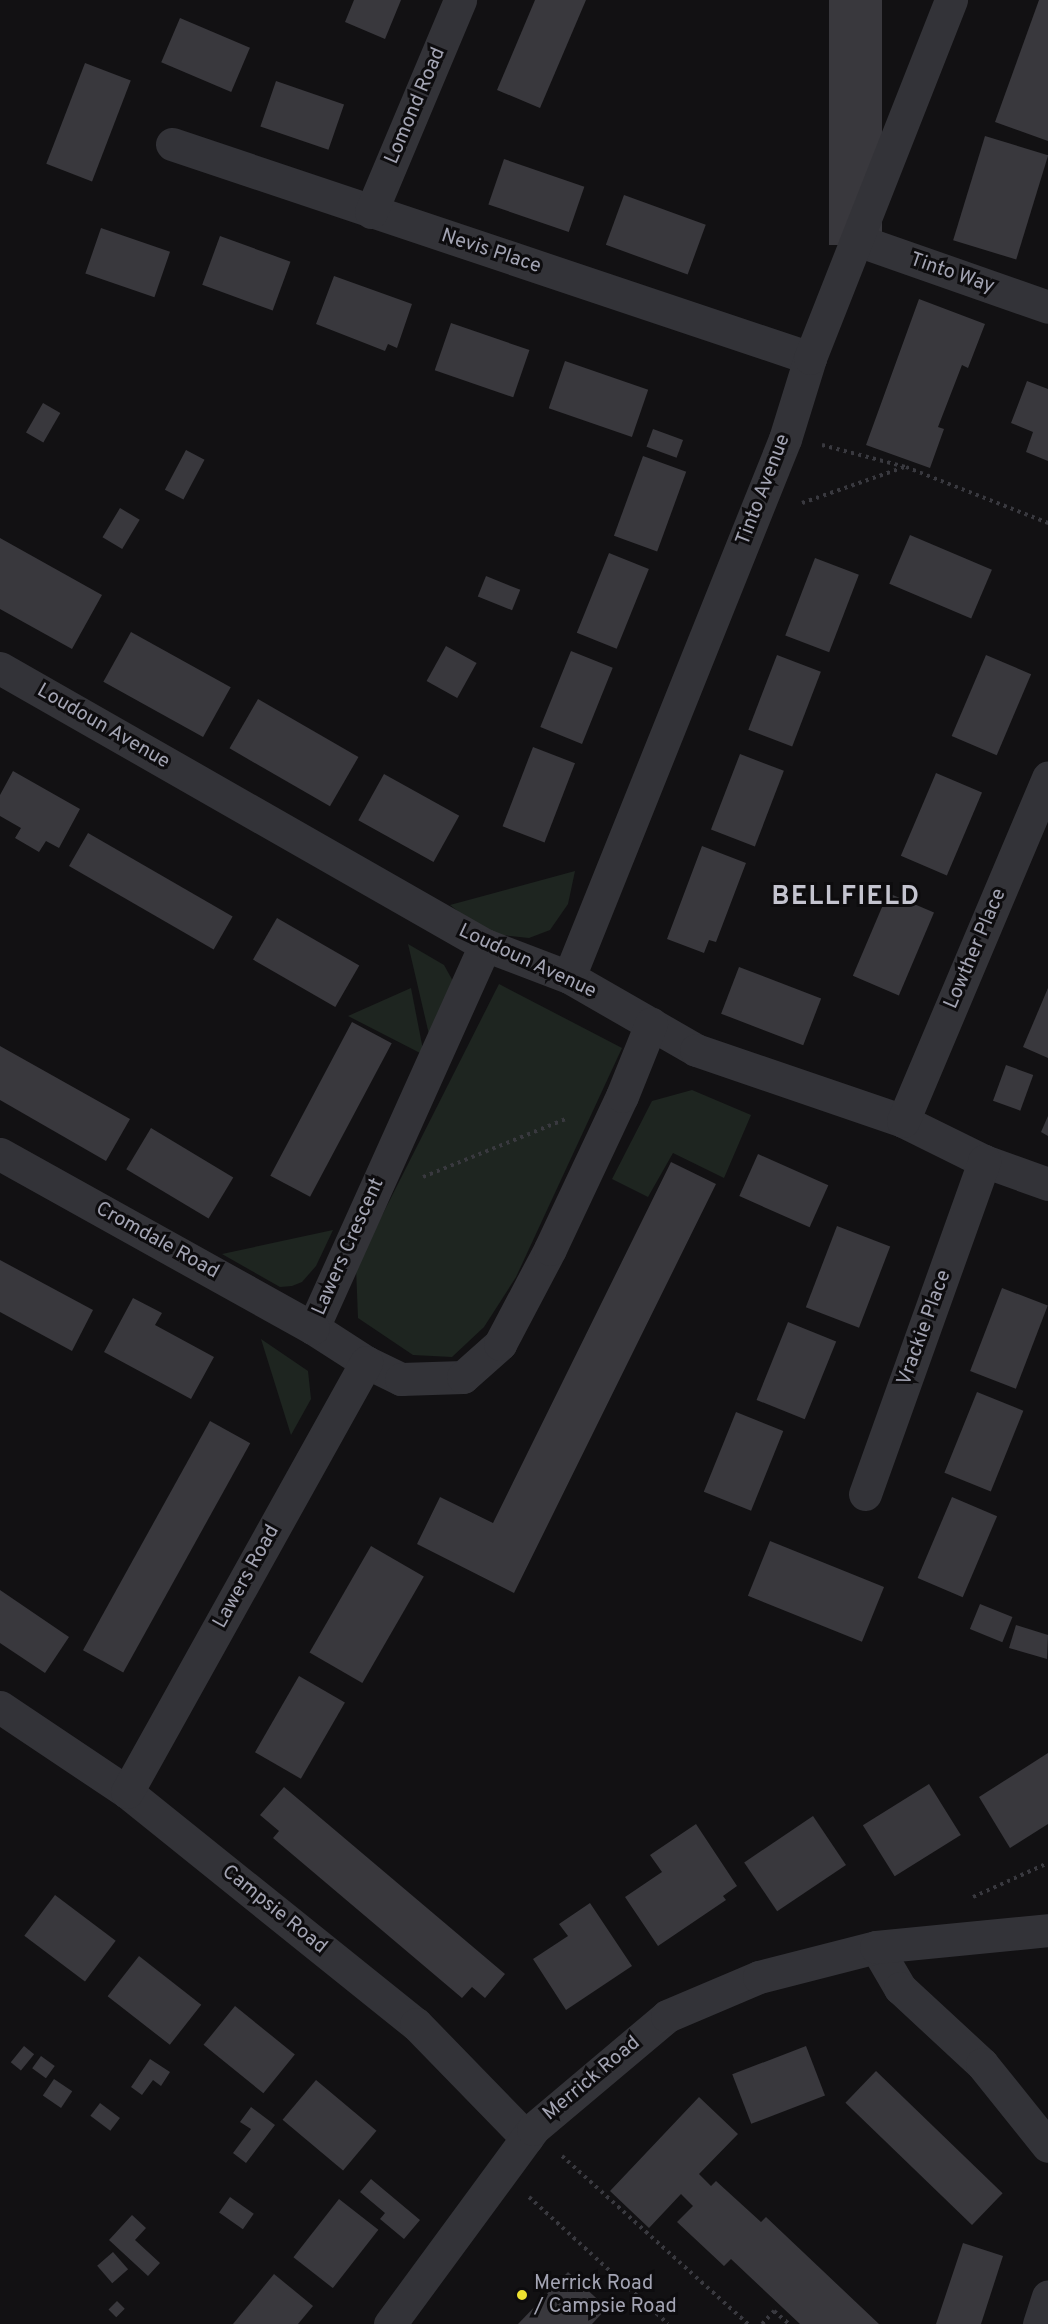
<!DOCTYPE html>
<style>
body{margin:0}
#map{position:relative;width:1048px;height:2324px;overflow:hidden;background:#121113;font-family:Overpass,sans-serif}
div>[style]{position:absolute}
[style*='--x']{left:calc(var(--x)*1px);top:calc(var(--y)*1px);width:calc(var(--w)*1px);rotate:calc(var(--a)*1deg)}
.green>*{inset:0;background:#1e2520}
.building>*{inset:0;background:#39383d;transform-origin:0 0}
.path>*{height:4px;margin-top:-2px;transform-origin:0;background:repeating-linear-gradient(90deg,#39393f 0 3px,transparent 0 7.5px)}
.minor>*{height:33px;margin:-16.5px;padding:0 16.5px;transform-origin:16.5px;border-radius:16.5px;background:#333338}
.dots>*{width:16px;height:16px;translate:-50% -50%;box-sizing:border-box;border:3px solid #0d0c0e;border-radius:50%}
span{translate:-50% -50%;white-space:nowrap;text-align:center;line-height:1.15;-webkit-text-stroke:6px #0d0c0e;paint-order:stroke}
.street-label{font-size:20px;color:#a3a4b3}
.poi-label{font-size:20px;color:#a3a4b3}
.left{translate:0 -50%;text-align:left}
.district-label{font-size:26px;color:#c4c4cf;font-weight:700;letter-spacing:1.5px}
</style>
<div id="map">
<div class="green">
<div style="clip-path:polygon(575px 871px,568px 904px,550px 930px,529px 938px,501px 935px,472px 922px,450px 905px)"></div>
<div style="clip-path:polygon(408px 944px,444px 965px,454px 983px,431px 1043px)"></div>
<div style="clip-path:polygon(499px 984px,622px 1048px,516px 1277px,484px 1327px,452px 1357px,413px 1355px,358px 1318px,356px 1267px)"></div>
<div style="clip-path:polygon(411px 988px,424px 1055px,348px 1016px)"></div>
<div style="clip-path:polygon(692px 1090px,751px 1115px,724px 1178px,673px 1153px,648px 1197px,612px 1179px,652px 1101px)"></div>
<div style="clip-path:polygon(333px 1230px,316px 1266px,302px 1282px,292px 1286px,280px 1287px,222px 1254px)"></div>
<div style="clip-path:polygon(261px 1339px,308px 1371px,311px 1399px,291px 1435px)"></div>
</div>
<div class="building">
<div style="clip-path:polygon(354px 0,401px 0,385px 39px,345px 22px)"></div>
<div style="clip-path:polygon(535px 0,586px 0,540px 108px,497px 90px)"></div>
<div style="left:829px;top:0;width:53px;height:245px"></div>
<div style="clip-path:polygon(1039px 0,1048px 0,1048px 141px,995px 122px)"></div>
<div style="left:180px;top:18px;width:76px;height:48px;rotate:23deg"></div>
<div style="left:85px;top:63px;width:49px;height:108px;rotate:21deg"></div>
<div style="left:276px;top:81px;width:72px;height:48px;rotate:19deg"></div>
<div style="left:985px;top:136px;width:66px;height:109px;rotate:17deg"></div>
<div style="left:504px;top:159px;width:85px;height:48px;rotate:19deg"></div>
<div style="left:624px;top:195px;width:87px;height:53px;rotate:20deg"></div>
<div style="left:101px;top:228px;width:73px;height:48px;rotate:19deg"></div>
<div style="left:220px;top:236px;width:75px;height:52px;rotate:20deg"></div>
<div style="clip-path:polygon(334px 276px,412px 304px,397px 348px,388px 344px,385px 351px,316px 324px)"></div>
<div style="clip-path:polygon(919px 299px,985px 324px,968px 368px,962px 365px,938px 427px,944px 429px,930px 468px,866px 445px)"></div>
<div style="left:451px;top:323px;width:83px;height:50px;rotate:19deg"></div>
<div style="left:565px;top:361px;width:88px;height:50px;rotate:19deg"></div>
<div style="clip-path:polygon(1027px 381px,1048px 389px,1048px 461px,1026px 452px,1033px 432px,1011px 423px)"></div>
<div style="left:43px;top:403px;width:20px;height:34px;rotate:30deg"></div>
<div style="left:653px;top:429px;width:32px;height:19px;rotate:20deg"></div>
<div style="left:186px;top:450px;width:21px;height:45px;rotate:28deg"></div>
<div style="left:643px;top:456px;width:46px;height:85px;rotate:20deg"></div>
<div style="left:120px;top:508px;width:23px;height:34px;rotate:31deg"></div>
<div style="left:910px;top:535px;width:89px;height:53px;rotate:23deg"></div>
<div style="clip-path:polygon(0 538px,102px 595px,72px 649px,0 609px)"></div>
<div style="left:609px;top:553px;width:43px;height:86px;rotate:22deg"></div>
<div style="left:815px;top:558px;width:47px;height:83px;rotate:21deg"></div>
<div style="left:486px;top:576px;width:37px;height:22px;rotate:22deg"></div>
<div style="left:131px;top:632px;width:114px;height:57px;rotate:29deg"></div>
<div style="left:446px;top:646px;width:35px;height:40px;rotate:29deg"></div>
<div style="left:571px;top:651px;width:45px;height:82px;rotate:22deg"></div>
<div style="left:777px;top:655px;width:47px;height:80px;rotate:21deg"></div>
<div style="left:986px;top:655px;width:49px;height:88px;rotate:23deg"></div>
<div style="left:258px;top:699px;width:116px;height:57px;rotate:30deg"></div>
<div style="left:533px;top:747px;width:45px;height:85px;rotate:21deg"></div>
<div style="left:740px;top:754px;width:47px;height:81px;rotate:21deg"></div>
<div style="clip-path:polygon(13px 771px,80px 809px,59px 848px,46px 841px,39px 852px,15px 838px,21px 828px,0 816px,0 795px)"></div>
<div style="left:936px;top:773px;width:50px;height:90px;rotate:23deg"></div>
<div style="left:384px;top:774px;width:86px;height:53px;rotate:29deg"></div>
<div style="left:88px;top:833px;width:167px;height:38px;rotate:30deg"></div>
<div style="clip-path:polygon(702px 846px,746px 863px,716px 942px,709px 940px,704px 953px,667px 939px)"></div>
<div style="left:888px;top:893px;width:50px;height:90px;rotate:23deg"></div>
<div style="left:277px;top:918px;width:95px;height:48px;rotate:30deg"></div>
<div style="left:739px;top:967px;width:88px;height:50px;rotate:21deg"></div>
<div style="clip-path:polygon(1048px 988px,1048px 1058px,1023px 1047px)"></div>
<div style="left:352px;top:1022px;width:45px;height:174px;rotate:28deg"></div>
<div style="clip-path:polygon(0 1046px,130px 1119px,106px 1161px,0 1100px)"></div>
<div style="left:1006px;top:1065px;width:29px;height:38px;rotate:20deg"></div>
<div style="clip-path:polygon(1048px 1116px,1048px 1136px,1041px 1132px)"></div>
<div style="left:151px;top:1128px;width:96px;height:48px;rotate:31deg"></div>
<div style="left:758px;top:1154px;width:77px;height:46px;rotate:24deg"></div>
<div style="clip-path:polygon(671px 1162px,716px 1184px,514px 1593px,417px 1544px,440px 1497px,493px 1523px)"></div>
<div style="left:837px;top:1226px;width:57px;height:87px;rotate:21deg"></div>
<div style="clip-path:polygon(0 1260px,93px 1310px,72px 1351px,0 1312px)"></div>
<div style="left:1002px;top:1288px;width:49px;height:89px;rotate:21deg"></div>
<div style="clip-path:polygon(133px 1298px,162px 1313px,155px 1325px,214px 1357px,191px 1399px,104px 1352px)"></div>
<div style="left:788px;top:1322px;width:52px;height:84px;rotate:22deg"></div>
<div style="left:977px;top:1392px;width:50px;height:87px;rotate:22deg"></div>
<div style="left:736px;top:1412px;width:51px;height:86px;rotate:22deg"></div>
<div style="left:210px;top:1421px;width:46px;height:262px;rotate:29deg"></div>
<div style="left:952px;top:1497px;width:49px;height:88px;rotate:23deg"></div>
<div style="left:770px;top:1541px;width:123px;height:59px;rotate:22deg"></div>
<div style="left:371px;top:1546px;width:61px;height:123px;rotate:30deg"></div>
<div style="clip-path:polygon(0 1590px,69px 1637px,45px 1673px,0 1643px)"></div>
<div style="left:980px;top:1604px;width:35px;height:27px;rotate:22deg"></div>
<div style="clip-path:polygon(1016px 1625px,1048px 1635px,1047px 1659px,1009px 1648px)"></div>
<div style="left:299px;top:1676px;width:53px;height:88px;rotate:30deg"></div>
<div style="clip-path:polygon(1048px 1753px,1048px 1824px,1010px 1848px,979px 1797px)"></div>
<div style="left:929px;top:1784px;width:60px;height:78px;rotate:58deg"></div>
<div style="clip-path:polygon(284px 1787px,505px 1974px,485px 1998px,472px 1987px,462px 1998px,273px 1838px,279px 1831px,260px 1815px)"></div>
<div style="left:813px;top:1816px;width:59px;height:83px;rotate:56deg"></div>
<div style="clip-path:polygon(696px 1824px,737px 1886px,723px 1896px,726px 1900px,658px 1946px,625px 1897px,662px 1872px,650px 1855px)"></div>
<div style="left:55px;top:1895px;width:76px;height:51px;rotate:37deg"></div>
<div style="clip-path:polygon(590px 1903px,632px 1966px,566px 2010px,533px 1959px,568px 1936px,559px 1924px)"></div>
<div style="left:139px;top:1956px;width:79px;height:51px;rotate:38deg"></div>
<div style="left:235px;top:2006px;width:77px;height:50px;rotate:39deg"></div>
<div style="left:24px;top:2046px;width:13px;height:21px;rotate:39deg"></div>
<div style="left:806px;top:2046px;width:53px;height:79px;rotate:69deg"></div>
<div style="left:41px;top:2056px;width:17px;height:15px;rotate:36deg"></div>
<div style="clip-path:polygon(150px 2059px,170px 2072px,161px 2086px,153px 2080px,142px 2095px,131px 2087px)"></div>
<div style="left:876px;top:2071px;width:176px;height:44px;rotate:44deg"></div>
<div style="left:54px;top:2079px;width:22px;height:20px;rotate:34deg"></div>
<div style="left:316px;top:2080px;width:79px;height:52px;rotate:40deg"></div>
<div style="clip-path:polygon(699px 2097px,738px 2134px,699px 2174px,711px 2186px,716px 2181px,761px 2222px,766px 2217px,879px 2324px,800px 2324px,731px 2259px,724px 2266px,677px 2222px,693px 2206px,681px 2194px,649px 2228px,610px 2191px)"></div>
<div style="left:100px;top:2103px;width:25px;height:16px;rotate:37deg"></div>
<div style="clip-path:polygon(251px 2107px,275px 2125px,246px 2163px,233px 2153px,251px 2129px,240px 2122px)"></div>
<div style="clip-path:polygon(371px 2179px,420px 2220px,404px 2239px,380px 2219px,385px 2213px,360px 2192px)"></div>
<div style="left:230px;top:2197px;width:29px;height:19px;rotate:35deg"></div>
<div style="left:339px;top:2199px;width:50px;height:74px;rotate:38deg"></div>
<div style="clip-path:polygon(132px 2215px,146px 2228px,135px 2240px,160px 2263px,148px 2276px,109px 2240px)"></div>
<div style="clip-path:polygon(963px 2243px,1003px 2256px,981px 2324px,936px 2324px)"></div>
<div style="left:113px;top:2252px;width:23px;height:21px;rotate:49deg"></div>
<div style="clip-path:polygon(568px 2272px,607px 2308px,592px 2324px,518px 2324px)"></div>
<div style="clip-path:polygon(274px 2274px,313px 2306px,298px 2324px,233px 2324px)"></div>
<div style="left:117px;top:2301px;width:11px;height:12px;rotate:45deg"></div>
</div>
<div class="path">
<div style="--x:822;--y:445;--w:87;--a:14.7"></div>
<div style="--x:906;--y:467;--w:153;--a:21.5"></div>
<div style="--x:802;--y:503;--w:109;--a:-19.3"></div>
<div style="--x:423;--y:1177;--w:157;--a:-22.1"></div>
<div style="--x:973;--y:1897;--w:82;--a:-24.4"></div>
<div style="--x:562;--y:2156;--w:251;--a:42.1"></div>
<div style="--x:529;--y:2197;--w:188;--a:42.4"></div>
<div style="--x:762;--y:2324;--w:18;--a:-47"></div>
<div style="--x:774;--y:2311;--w:20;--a:41"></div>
</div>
<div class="minor">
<div style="--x:172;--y:144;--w:673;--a:18.54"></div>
<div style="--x:371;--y:212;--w:230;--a:-67.2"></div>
<div style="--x:857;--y:240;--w:202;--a:19.3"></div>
<div style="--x:0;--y:668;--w:559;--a:29.73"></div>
<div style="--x:485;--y:945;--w:90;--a:20.9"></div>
<div style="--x:569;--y:977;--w:146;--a:29.9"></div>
<div style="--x:696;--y:1050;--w:219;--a:18.9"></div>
<div style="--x:903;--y:1121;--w:90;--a:26.3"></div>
<div style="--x:984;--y:1161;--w:68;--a:19.8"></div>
<div style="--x:485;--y:945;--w:420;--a:114.2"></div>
<div style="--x:313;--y:1328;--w:63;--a:32.7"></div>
<div style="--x:366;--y:1362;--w:39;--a:26"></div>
<div style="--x:401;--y:1379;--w:62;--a:-1.8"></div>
<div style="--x:463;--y:1377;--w:50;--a:-41.7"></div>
<div style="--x:500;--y:1344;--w:107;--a:-62.2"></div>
<div style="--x:550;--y:1249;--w:169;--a:-64.8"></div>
<div style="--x:622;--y:1096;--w:78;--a:-68.1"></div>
<div style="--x:569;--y:977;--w:580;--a:-68.13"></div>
<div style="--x:785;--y:439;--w:85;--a:-72.8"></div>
<div style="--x:810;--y:358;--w:385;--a:-68.5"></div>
<div style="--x:903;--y:1121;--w:373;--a:-67.1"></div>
<div style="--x:0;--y:1154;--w:358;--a:29.1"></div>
<div style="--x:865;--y:1494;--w:354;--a:-70.3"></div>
<div style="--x:0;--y:1707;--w:153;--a:33.8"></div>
<div style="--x:127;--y:1792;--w:371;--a:38.8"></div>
<div style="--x:416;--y:2024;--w:159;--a:45.8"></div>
<div style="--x:127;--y:1792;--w:492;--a:-60.9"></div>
<div style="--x:876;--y:1947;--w:48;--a:59.7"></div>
<div style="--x:900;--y:1988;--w:112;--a:42.8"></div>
<div style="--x:982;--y:2064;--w:105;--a:51.2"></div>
<div style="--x:390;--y:2324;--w:242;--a:-53.7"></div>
<div style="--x:533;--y:2129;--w:175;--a:-40.1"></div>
<div style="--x:667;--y:2016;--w:100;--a:-23"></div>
<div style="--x:759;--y:1977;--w:121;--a:-14.4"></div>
<div style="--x:876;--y:1947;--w:173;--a:-5.6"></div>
<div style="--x:1039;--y:2324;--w:29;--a:-72"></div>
</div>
<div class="dots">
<div style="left:522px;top:2295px;background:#ede030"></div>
</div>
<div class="street-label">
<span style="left:416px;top:106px;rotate:-67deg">Lomond Road</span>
<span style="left:491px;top:252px;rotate:18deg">Nevis Place</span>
<span style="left:952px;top:274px;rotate:19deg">Tinto Way</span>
<span style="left:764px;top:490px;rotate:-69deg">Tinto Avenue</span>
<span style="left:103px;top:727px;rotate:30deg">Loudoun Avenue</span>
<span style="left:976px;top:949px;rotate:-67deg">Lowther Place</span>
<span style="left:527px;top:962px;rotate:25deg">Loudoun Avenue</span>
<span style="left:157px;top:1241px;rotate:29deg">Cromdale Road</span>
<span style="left:349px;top:1247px;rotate:-66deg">Lawers Crescent</span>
<span style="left:925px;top:1328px;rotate:-70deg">Vrackie Place</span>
<span style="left:247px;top:1577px;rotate:-61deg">Lawers Road</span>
<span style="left:274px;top:1910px;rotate:39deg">Campsie Road</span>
<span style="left:592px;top:2079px;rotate:-40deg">Merrick Road</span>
</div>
<div class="poi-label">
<span class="left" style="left:534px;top:2296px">Merrick Road<br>/ Campsie Road</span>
</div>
<div class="district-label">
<span style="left:846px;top:898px">BELLFIELD</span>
</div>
</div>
